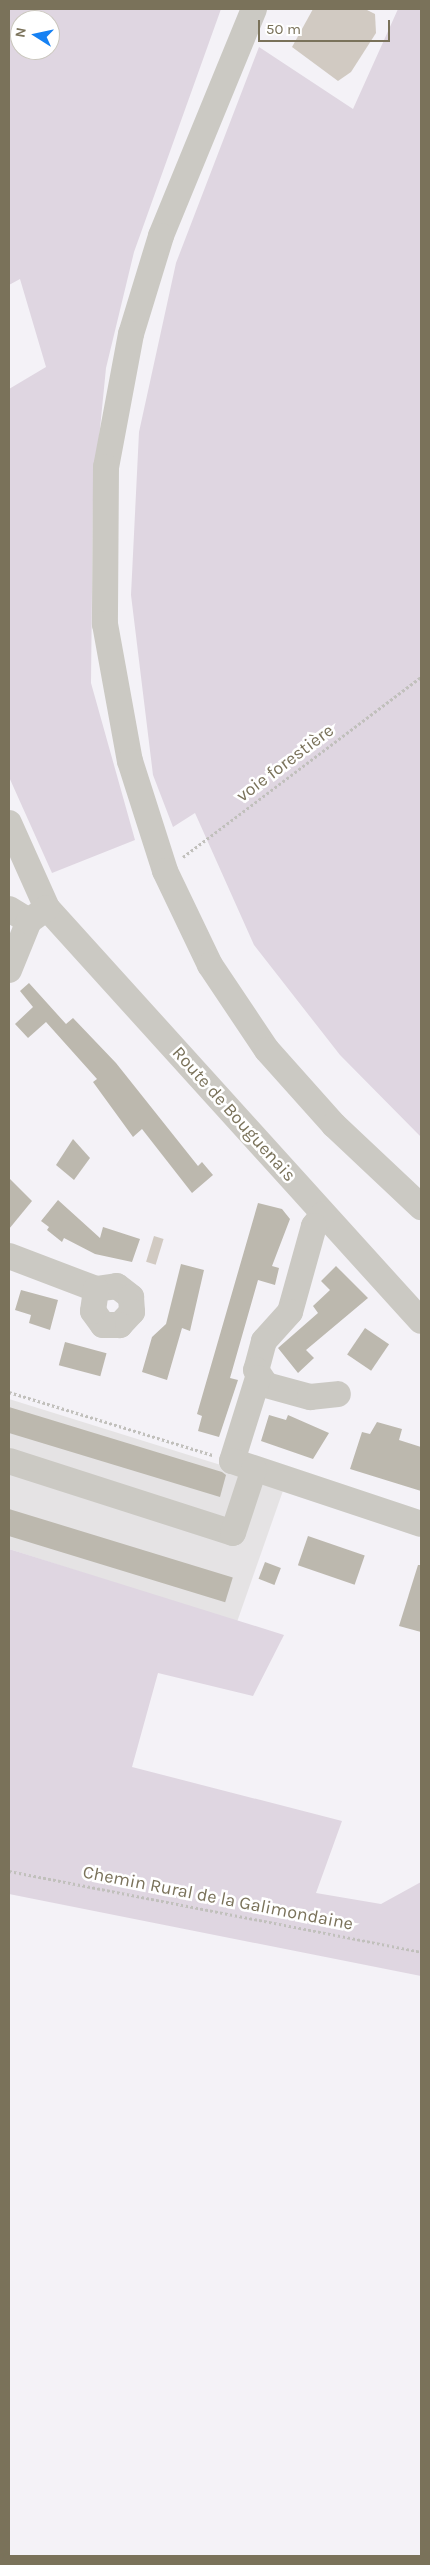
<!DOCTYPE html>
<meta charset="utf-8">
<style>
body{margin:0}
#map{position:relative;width:430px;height:2565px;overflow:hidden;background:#f4f2f7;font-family:Karla,sans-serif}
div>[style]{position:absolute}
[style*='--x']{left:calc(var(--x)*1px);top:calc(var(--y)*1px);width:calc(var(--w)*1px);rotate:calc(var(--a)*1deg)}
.built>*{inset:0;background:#e5e3e4}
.green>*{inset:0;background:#dfd6e1}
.water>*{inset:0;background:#d1cac2;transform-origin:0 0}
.building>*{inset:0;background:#bcb8ae;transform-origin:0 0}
.path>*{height:3px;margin-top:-1.5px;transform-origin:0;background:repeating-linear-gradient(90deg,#c1c0bc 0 2.5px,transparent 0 5px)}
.minor>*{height:26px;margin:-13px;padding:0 13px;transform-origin:13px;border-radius:13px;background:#cbc9c3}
span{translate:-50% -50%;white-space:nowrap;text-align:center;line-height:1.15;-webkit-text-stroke:5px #fff;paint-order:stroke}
.street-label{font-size:18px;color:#7a725a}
.frame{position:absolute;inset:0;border:10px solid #7a725a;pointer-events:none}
.north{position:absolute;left:10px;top:10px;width:50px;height:50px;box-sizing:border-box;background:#fff;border:1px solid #cac7bd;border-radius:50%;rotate:280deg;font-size:14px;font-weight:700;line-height:20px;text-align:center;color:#7a725a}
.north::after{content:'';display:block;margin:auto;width:18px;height:22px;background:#1681f3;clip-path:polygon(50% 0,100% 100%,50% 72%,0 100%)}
.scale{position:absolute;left:258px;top:20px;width:132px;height:22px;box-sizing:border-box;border:2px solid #7a725a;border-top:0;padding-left:6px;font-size:15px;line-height:18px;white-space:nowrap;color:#7a725a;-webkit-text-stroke:4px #fff;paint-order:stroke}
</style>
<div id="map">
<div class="built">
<div style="clip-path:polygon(9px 1399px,285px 1485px,237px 1622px,9px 1549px)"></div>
</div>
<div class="green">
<div style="clip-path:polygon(evenodd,9px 9px,221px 9px,134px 252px,106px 368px,93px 499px,91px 683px,135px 840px,52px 873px,9px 777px,9px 389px,46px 367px,20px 279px,9px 285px,9px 9px,20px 20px,50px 20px,50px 50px,20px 50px,20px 20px)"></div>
<div style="clip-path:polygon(398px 9px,421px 9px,421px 1137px,340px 1055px,254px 945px,195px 813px,173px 827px,153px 775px,131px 595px,139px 432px,176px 263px,259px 47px,353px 109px)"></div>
<div style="clip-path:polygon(9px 1549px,284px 1635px,253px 1696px,158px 1673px,132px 1767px,342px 1821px,316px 1893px,381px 1904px,421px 1882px,421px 1976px,9px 1894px)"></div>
</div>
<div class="water">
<div style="clip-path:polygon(313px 9px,365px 9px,375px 14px,376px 33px,351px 72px,338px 81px,292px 47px)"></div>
<div style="left:154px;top:1236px;width:10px;height:27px;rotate:17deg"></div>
</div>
<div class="building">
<div style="clip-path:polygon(29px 983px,66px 1024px,73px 1018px,116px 1063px,198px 1166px,202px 1162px,213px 1175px,192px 1193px,142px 1129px,133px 1137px,93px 1082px,97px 1079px,46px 1022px,28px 1038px,15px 1024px,33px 1007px,20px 991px)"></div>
<div style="clip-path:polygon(73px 1139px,90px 1158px,74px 1180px,56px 1165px)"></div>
<div style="clip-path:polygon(9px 1178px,32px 1201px,9px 1229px)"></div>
<div style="clip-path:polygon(58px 1200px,100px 1238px,103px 1227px,140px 1239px,132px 1262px,95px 1254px,64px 1238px,62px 1242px,47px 1230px,49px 1227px,41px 1221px)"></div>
<div style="clip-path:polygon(258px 1203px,282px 1209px,290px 1219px,272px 1266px,279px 1268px,275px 1285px,258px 1280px,230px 1378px,238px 1380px,219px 1437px,198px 1431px,202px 1416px,197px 1414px)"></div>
<div style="clip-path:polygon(181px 1264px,204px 1270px,190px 1331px,182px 1328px,167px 1380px,142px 1372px,152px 1337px,166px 1324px)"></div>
<div style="clip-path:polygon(336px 1266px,368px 1298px,306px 1350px,314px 1358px,298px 1373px,278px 1348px,318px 1313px,313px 1306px,330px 1290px,321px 1281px)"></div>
<div style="clip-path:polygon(21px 1290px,58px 1300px,50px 1330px,29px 1323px,31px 1315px,15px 1310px)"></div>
<div style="left:365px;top:1328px;width:29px;height:32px;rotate:34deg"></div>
<div style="left:65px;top:1342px;width:43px;height:24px;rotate:15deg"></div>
<div style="clip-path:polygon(9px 1407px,222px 1472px,226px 1475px,220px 1497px,9px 1433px)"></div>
<div style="clip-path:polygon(269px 1415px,286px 1420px,288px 1415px,329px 1433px,313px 1459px,261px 1441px)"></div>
<div style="clip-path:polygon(377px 1422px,402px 1429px,399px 1440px,421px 1447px,421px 1491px,350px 1469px,362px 1432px,370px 1434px)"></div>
<div style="left:9px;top:1509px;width:234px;height:26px;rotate:17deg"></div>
<div style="left:308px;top:1536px;width:60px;height:31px;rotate:19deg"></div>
<div style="left:265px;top:1562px;width:17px;height:18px;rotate:21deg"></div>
<div style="clip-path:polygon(418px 1565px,421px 1565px,421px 1632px,399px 1626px)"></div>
</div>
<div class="path">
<div style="--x:183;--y:857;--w:298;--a:-37.1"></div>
<div style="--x:9;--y:1392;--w:213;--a:17.2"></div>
<div style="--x:9;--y:1871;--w:420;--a:11.1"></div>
</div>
<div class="minor">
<div style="--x:254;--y:9;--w:245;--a:112.3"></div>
<div style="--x:161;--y:236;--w:102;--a:107"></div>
<div style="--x:131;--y:334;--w:135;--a:100.6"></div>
<div style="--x:106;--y:467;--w:157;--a:90.4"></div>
<div style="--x:105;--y:624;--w:139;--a:79.7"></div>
<div style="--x:130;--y:761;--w:115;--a:72.3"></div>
<div style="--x:165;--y:871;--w:104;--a:64.4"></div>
<div style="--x:210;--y:965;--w:102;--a:56.2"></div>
<div style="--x:267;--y:1050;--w:101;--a:48.2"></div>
<div style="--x:334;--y:1125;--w:120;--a:43.3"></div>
<div style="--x:9;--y:823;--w:93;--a:65.9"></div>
<div style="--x:47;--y:908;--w:557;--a:47.84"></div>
<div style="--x:9;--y:909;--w:23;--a:31"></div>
<div style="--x:9;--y:970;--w:53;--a:-67.8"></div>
<div style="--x:29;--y:921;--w:22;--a:-36"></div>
<div style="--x:323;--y:1214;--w:15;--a:127"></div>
<div style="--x:314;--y:1226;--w:89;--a:105.6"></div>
<div style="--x:290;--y:1312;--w:39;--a:132"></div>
<div style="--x:264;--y:1341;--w:30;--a:105"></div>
<div style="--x:256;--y:1370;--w:18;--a:56"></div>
<div style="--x:266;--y:1385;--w:46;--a:15.3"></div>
<div style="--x:310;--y:1397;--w:28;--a:-6"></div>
<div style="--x:9;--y:1256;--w:93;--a:20.8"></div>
<div style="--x:96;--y:1289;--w:21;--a:-8"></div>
<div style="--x:117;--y:1286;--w:18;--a:38"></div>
<div style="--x:131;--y:1297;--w:15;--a:86"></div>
<div style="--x:132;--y:1312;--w:18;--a:133"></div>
<div style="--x:120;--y:1325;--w:17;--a:180"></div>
<div style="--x:103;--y:1325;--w:17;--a:-126"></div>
<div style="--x:93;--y:1311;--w:22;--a:-82"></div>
<div style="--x:258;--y:1378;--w:87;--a:107.4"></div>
<div style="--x:232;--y:1461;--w:199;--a:18.4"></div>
<div style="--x:9;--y:1461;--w:235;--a:17.8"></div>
<div style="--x:233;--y:1533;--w:67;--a:-71.8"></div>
</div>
<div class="street-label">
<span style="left:285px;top:763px;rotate:-37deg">voie forestière</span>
<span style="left:234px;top:1114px;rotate:48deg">Route de Bouguenais</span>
<span style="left:218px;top:1898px;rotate:11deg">Chemin Rural de la Galimondaine</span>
</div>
<div class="frame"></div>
<div class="north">N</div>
<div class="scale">50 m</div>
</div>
